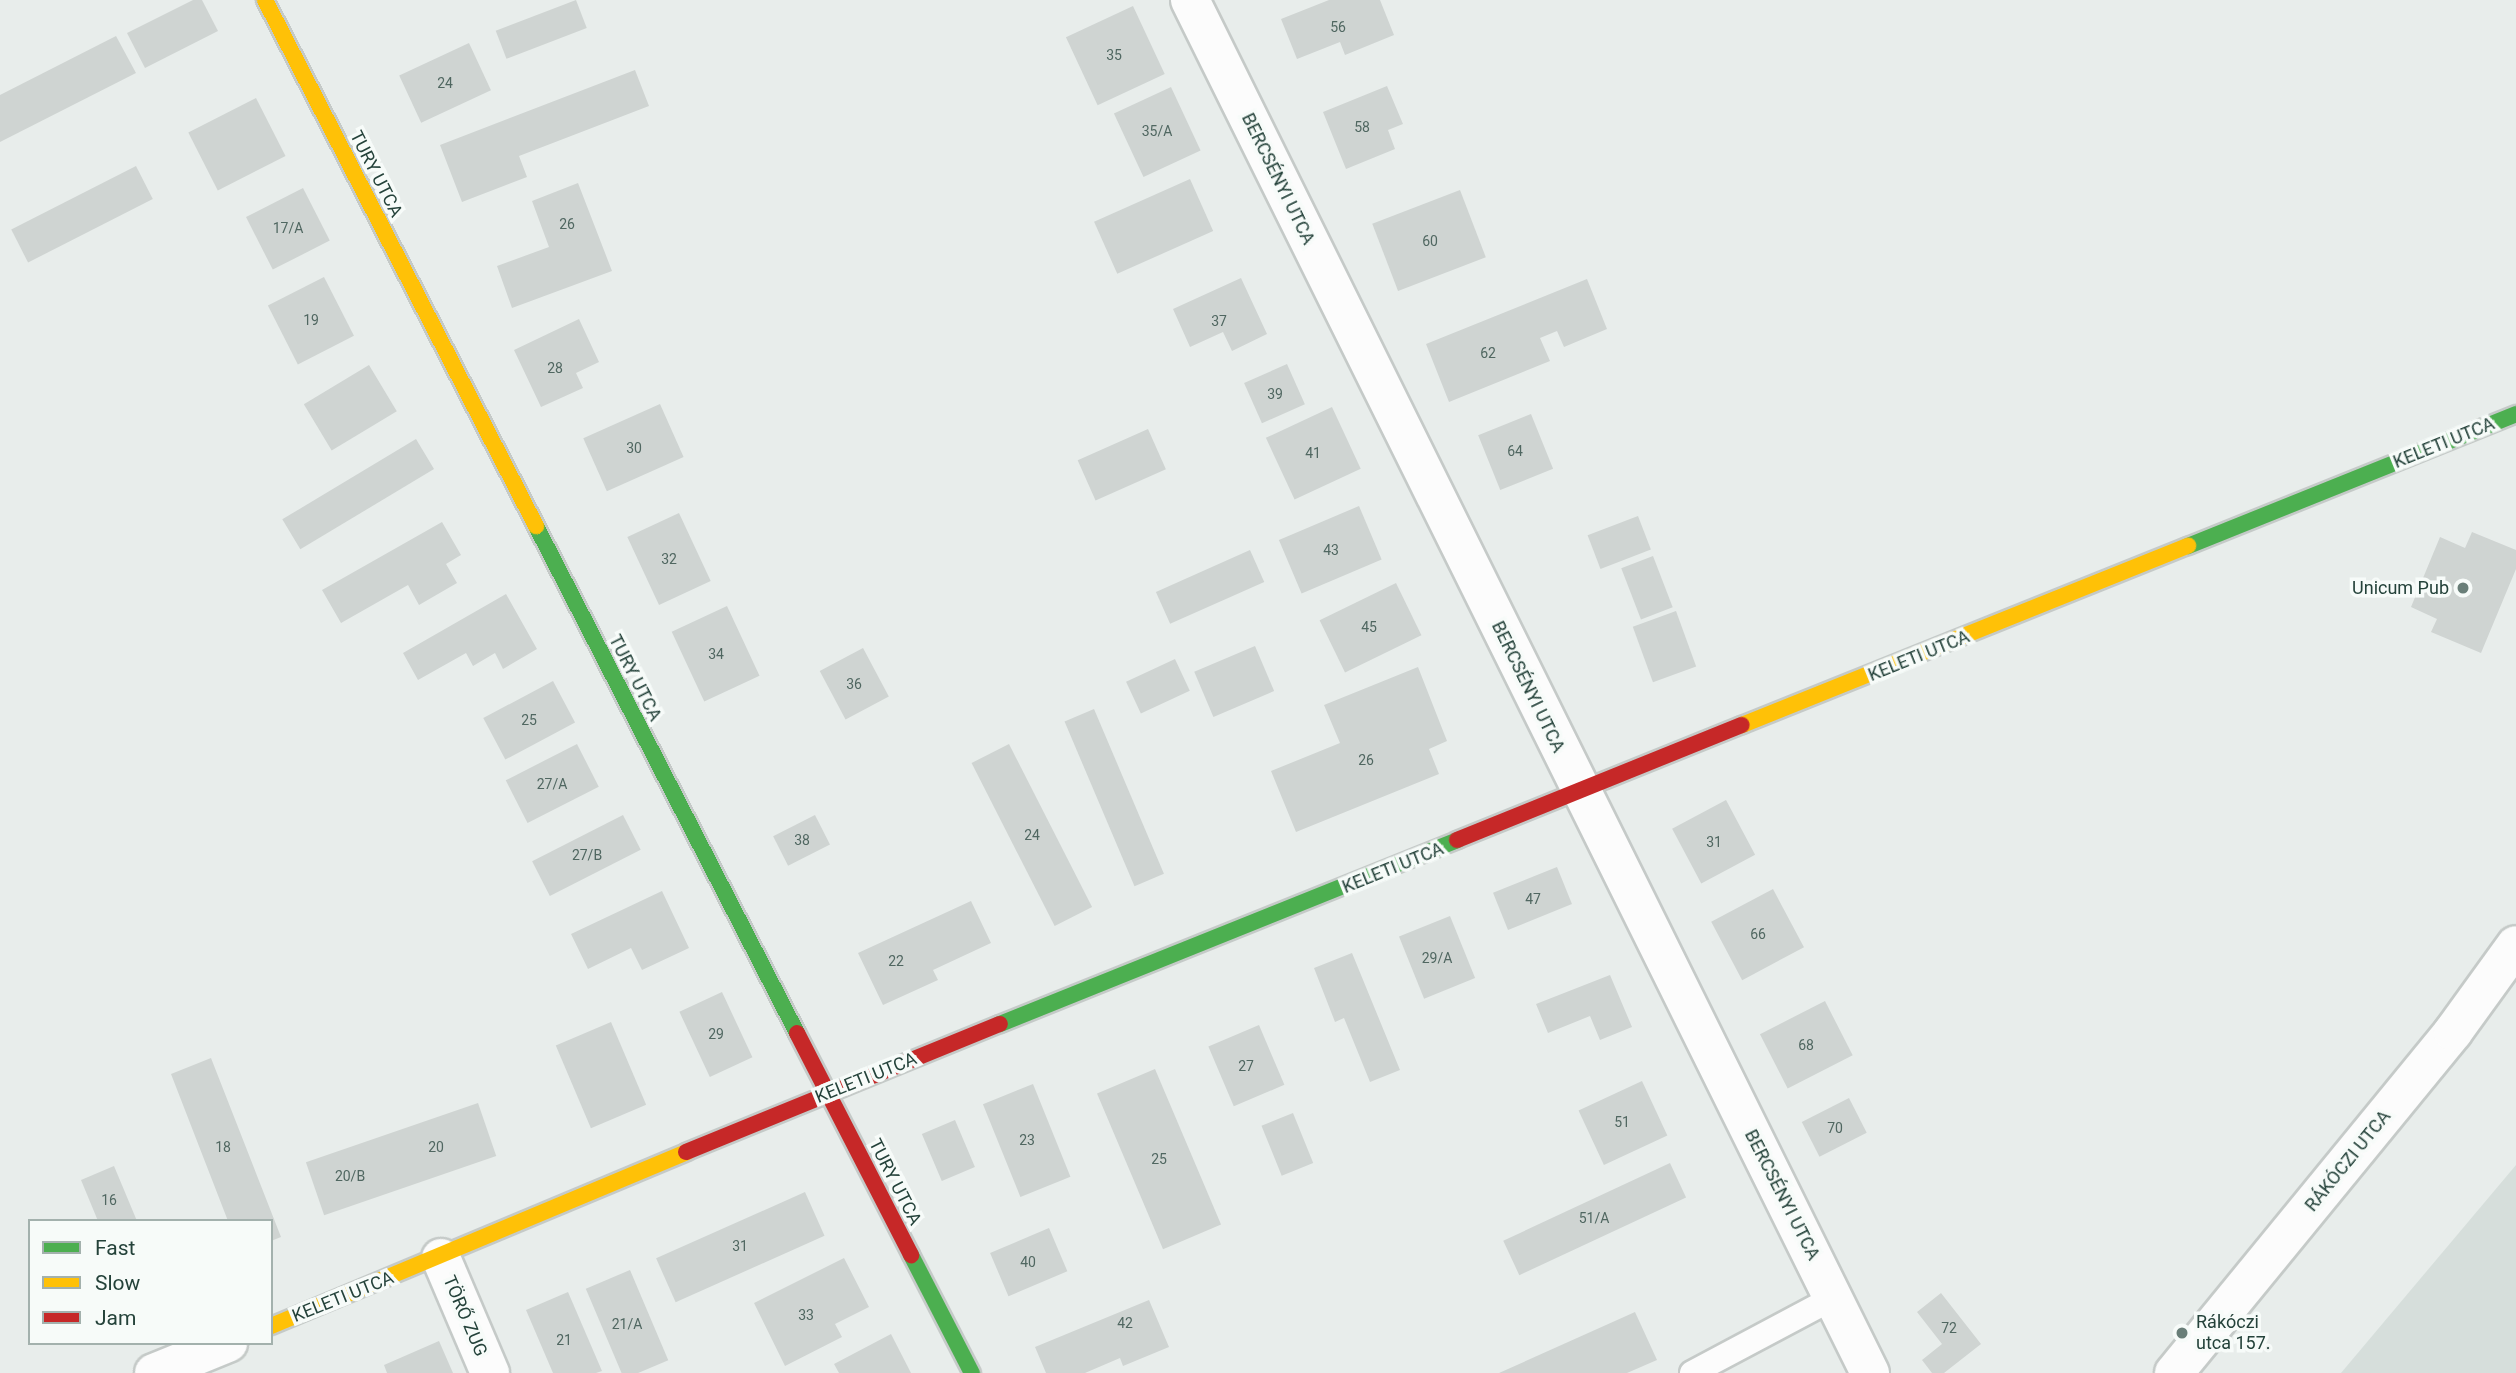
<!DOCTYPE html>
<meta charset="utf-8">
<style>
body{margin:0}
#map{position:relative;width:2516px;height:1373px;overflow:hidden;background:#e8edeb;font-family:Roboto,sans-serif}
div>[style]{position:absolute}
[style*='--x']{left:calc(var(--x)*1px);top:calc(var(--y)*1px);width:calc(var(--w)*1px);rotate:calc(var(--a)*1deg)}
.built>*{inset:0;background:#d6dedb}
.building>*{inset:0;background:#cfd4d2;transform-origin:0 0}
.roads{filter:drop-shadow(2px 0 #c5cac8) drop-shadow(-2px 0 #c5cac8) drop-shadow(0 2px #c5cac8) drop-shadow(0 -2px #c5cac8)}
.lane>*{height:24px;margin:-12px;padding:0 12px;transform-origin:12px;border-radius:12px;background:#fcfcfc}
.street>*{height:38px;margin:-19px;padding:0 19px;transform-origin:19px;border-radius:19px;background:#fcfcfc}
.fast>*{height:16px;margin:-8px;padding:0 8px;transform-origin:8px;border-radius:8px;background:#4caf50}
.slow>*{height:16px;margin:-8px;padding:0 8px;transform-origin:8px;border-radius:8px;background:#ffc107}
.jam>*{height:16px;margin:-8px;padding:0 8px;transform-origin:8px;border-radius:8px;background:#c62828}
.dots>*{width:19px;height:19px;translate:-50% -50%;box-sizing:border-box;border:4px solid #f7fbf9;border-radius:50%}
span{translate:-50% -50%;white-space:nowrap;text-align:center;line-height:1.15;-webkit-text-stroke:7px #f7fbf9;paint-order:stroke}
.number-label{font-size:14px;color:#506761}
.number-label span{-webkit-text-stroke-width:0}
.street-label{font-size:18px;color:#24423a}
.poi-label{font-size:18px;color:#24423a}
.right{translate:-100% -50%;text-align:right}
.left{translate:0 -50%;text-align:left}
.legend{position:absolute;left:28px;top:1219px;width:245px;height:126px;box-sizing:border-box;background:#f7fbf9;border:2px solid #a3b1ad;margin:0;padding:9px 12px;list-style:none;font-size:21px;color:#24423a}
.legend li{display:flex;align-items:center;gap:14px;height:35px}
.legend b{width:35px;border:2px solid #a3b1ad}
</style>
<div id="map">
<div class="built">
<div style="clip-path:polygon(2516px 1165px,2516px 1373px,2341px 1373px)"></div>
</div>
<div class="building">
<div style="clip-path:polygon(193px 0,202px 0,218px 31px,145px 68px,127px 33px)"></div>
<div style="left:576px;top:0;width:30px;height:86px;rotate:69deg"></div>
<div style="clip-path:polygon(1329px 0,1380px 0,1394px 35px,1345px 55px,1340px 42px,1297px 59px,1281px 19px)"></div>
<div style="left:1133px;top:6px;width:75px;height:74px;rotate:65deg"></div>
<div style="clip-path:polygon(116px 36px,136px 73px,0 142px,0 95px)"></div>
<div style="left:469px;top:43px;width:52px;height:77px;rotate:65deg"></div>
<div style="clip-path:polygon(635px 70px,649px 106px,519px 156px,527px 177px,462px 202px,440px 145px)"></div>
<div style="clip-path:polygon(1387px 86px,1403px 124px,1388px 130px,1395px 149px,1346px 169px,1323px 112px)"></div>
<div style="left:1171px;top:87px;width:70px;height:63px;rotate:65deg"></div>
<div style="left:256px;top:98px;width:65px;height:76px;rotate:63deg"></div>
<div style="left:136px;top:166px;width:37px;height:140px;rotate:63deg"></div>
<div style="left:1190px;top:179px;width:57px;height:105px;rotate:66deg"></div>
<div style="clip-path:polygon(578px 183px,612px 271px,512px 308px,497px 266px,549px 247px,532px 201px)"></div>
<div style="left:303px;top:188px;width:59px;height:64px;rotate:63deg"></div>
<div style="left:1460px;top:190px;width:72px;height:94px;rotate:69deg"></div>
<div style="left:324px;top:277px;width:66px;height:63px;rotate:63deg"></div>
<div style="clip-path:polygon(1241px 278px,1267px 334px,1232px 351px,1223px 332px,1190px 347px,1173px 309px)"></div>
<div style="clip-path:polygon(1587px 279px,1607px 329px,1564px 347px,1557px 331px,1540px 338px,1550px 361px,1449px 402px,1426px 344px)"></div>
<div style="clip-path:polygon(579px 319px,599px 362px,576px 373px,583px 388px,541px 407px,514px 350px)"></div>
<div style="left:1287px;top:364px;width:44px;height:47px;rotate:66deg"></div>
<div style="left:369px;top:365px;width:54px;height:76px;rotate:59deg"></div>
<div style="left:660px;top:404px;width:58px;height:84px;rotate:66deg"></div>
<div style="left:1332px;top:407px;width:68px;height:73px;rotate:65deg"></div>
<div style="left:1531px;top:414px;width:59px;height:57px;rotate:68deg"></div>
<div style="left:1148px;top:429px;width:44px;height:77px;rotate:66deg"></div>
<div style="left:416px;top:439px;width:35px;height:156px;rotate:59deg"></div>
<div style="left:1359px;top:506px;width:58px;height:87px;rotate:67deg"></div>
<div style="left:679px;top:513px;width:75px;height:57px;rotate:65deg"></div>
<div style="left:1638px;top:516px;width:36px;height:54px;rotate:69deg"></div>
<div style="clip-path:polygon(442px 522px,461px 555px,446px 564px,457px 583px,419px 605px,408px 585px,341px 623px,322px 590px)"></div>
<div style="clip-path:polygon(2472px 532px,2516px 550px,2516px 569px,2481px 653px,2431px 632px,2437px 619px,2411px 607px,2440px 537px,2465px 548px)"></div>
<div style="left:1250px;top:550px;width:35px;height:103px;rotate:66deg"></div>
<div style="left:1653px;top:556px;width:55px;height:34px;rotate:69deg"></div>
<div style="left:1396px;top:583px;width:58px;height:85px;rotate:64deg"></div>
<div style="clip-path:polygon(506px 594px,537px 649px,503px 669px,495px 653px,473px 666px,466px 653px,418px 680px,403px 653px)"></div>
<div style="left:727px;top:606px;width:77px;height:61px;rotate:65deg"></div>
<div style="left:1676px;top:611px;width:59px;height:46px;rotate:70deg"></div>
<div style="left:1255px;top:646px;width:49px;height:66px;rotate:67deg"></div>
<div style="left:863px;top:648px;width:55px;height:49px;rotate:62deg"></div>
<div style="left:1175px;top:659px;width:35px;height:54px;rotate:65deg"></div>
<div style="clip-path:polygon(1418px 667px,1447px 741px,1429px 749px,1439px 774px,1296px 832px,1271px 771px,1340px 743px,1324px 705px)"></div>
<div style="left:553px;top:681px;width:47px;height:79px;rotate:62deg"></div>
<div style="left:1094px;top:709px;width:179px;height:32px;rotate:67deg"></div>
<div style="left:577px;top:744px;width:48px;height:80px;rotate:63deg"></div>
<div style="left:1009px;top:744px;width:183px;height:42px;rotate:63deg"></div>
<div style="left:1726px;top:800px;width:62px;height:61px;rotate:62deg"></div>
<div style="left:623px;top:815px;width:39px;height:102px;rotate:63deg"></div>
<div style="left:815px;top:815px;width:33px;height:47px;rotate:63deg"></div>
<div style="left:1557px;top:867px;width:40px;height:69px;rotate:68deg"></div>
<div style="left:1773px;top:889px;width:66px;height:70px;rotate:62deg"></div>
<div style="clip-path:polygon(662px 891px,689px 948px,642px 970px,631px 948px,588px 969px,571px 934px)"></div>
<div style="clip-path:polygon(971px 901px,991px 943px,933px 970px,938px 980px,883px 1005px,858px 953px)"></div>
<div style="left:1450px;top:916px;width:67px;height:55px;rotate:68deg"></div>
<div style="clip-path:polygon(1352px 953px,1400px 1070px,1370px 1082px,1344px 1018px,1335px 1022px,1314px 968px)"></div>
<div style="clip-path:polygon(1610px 975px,1632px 1027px,1600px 1040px,1590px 1016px,1548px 1033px,1536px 1004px)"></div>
<div style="left:722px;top:992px;width:72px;height:47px;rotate:65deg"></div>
<div style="left:1825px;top:1001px;width:61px;height:73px;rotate:63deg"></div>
<div style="left:611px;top:1022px;width:90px;height:60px;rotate:67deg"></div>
<div style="left:1259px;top:1025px;width:65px;height:55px;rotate:67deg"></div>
<div style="clip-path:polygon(211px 1058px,281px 1237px,271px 1241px,271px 1221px,228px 1221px,171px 1074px)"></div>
<div style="left:1155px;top:1069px;width:169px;height:63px;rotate:67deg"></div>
<div style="left:1642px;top:1081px;width:60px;height:70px;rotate:65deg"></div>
<div style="left:1033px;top:1084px;width:100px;height:54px;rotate:68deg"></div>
<div style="left:1849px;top:1098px;width:39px;height:53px;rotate:63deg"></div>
<div style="left:478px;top:1103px;width:56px;height:182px;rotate:71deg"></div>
<div style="left:1293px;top:1113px;width:54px;height:34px;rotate:68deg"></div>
<div style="left:955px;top:1120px;width:51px;height:36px;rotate:67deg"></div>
<div style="left:1670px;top:1163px;width:38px;height:184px;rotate:65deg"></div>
<div style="clip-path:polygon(114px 1166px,137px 1221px,98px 1221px,81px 1180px)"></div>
<div style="left:805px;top:1192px;width:48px;height:163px;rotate:66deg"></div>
<div style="left:1049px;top:1228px;width:47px;height:64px;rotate:67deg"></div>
<div style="clip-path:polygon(844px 1258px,869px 1307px,835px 1324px,842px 1337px,785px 1366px,754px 1303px)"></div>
<div style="left:630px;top:1270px;width:98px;height:48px;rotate:67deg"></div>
<div style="clip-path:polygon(568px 1292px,602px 1371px,596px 1373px,553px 1373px,526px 1310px)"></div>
<div style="clip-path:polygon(1941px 1293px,1981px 1344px,1944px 1373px,1932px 1373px,1922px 1360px,1942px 1344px,1917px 1312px)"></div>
<div style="clip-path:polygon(1149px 1300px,1169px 1347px,1123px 1366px,1120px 1358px,1085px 1373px,1046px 1373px,1035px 1347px)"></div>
<div style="clip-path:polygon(1635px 1312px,1657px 1360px,1627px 1373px,1499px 1373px)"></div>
<div style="clip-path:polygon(891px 1334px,911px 1373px,839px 1373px,834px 1364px)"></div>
<div style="clip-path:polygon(439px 1341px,453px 1373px,387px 1373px,384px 1365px)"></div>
</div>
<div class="roads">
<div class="lane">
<div style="--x:1692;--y:1373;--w:160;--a:-28"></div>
</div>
<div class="street">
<div style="--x:1190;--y:0;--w:1532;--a:63.65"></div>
<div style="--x:441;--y:1258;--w:125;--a:66.9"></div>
<div style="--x:154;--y:1373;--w:80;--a:-22.1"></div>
<div style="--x:2174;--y:1373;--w:441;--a:-50.7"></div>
<div style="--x:2453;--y:1032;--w:107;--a:-54.1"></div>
</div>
<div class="fast">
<div style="--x:536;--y:526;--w:570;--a:62.76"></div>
<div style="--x:2188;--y:546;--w:354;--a:-21.9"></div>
<div style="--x:1000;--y:1024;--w:493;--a:-21.9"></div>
<div style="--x:911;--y:1255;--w:133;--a:62.7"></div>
</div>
<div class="slow">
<div style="--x:265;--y:0;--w:592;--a:62.74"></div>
<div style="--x:1742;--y:725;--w:481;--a:-21.9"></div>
<div style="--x:271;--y:1326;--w:450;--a:-22.7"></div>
</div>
<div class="jam">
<div style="--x:1457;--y:840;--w:307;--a:-22"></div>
<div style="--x:797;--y:1033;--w:250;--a:62.8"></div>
<div style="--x:686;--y:1152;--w:339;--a:-22.2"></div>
</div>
</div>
<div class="dots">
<div style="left:2463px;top:588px;background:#697e78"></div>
<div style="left:2182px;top:1333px;background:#697e78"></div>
</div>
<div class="number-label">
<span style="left:1338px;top:27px">56</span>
<span style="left:1114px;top:55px">35</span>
<span style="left:445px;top:83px">24</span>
<span style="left:1362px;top:127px">58</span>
<span style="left:1157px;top:131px">35/A</span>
<span style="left:567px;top:224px">26</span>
<span style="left:288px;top:228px">17/A</span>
<span style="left:1430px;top:241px">60</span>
<span style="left:311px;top:320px">19</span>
<span style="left:1219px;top:321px">37</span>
<span style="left:1488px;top:353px">62</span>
<span style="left:555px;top:368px">28</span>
<span style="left:1275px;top:394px">39</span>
<span style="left:634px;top:448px">30</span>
<span style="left:1515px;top:451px">64</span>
<span style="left:1313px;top:453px">41</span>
<span style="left:1331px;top:550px">43</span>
<span style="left:669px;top:559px">32</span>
<span style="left:1369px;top:627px">45</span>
<span style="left:716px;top:654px">34</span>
<span style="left:854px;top:684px">36</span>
<span style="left:529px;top:720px">25</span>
<span style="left:1366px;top:760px">26</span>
<span style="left:552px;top:784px">27/A</span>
<span style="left:1032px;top:835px">24</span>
<span style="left:802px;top:840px">38</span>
<span style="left:1714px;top:842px">31</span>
<span style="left:587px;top:855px">27/B</span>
<span style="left:1533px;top:899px">47</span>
<span style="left:1758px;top:934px">66</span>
<span style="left:1437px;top:958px">29/A</span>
<span style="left:896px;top:961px">22</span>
<span style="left:716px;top:1034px">29</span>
<span style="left:1806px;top:1045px">68</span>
<span style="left:1246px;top:1066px">27</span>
<span style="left:1622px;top:1122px">51</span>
<span style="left:1835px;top:1128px">70</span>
<span style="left:1027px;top:1140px">23</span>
<span style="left:223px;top:1147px">18</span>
<span style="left:436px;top:1147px">20</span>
<span style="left:1159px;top:1159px">25</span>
<span style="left:350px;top:1176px">20/B</span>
<span style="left:109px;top:1200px">16</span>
<span style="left:1594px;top:1218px">51/A</span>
<span style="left:740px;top:1246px">31</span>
<span style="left:1028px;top:1262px">40</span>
<span style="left:806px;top:1315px">33</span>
<span style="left:1125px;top:1323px">42</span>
<span style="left:627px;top:1324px">21/A</span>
<span style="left:1949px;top:1328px">72</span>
<span style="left:564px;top:1340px">21</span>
</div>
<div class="street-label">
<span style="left:376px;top:174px;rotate:63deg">TURY UTCA</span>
<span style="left:1278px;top:179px;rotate:64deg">BERCSÉNYI UTCA</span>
<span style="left:2444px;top:443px;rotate:-22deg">KELETI UTCA</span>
<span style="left:1919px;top:656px;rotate:-22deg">KELETI UTCA</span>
<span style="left:635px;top:678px;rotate:63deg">TURY UTCA</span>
<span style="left:1528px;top:687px;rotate:64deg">BERCSÉNYI UTCA</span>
<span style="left:1393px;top:868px;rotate:-22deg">KELETI UTCA</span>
<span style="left:866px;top:1078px;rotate:-22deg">KELETI UTCA</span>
<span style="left:2348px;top:1161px;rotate:-51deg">RÁKÓCZI UTCA</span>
<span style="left:895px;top:1182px;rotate:63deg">TURY UTCA</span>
<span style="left:1782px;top:1195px;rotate:63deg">BERCSÉNYI UTCA</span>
<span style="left:343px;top:1297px;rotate:-22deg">KELETI UTCA</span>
<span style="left:465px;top:1316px;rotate:67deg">TÖRŐ ZUG</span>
</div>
<div class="poi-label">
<span class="right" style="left:2449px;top:588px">Unicum Pub</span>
<span class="left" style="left:2196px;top:1333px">Rákóczi<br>utca 157.</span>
</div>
<ul class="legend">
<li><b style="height:9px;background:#4caf50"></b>Fast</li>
<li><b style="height:9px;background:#ffc107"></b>Slow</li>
<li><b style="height:9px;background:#c62828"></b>Jam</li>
</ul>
</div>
